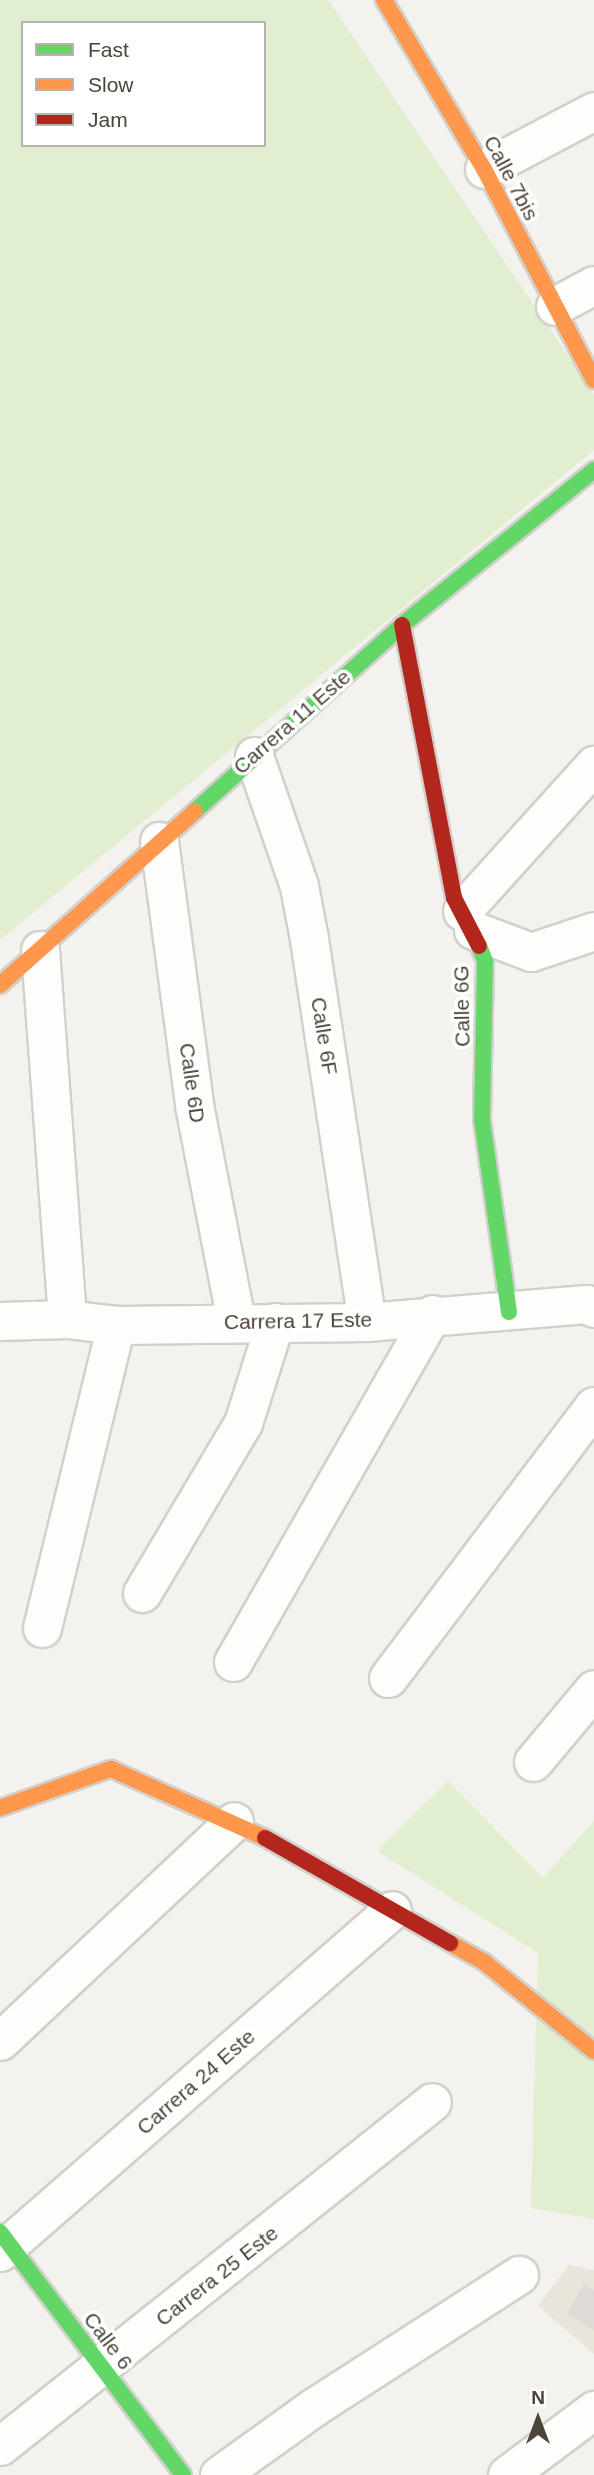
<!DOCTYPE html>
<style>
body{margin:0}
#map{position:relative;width:594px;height:2475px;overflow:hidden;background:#f4f2ee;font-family:Arial,sans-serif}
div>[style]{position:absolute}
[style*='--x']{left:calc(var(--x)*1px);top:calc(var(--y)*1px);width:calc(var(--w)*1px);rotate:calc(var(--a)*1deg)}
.education>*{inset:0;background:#eae5da}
.green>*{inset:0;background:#e1eecf}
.building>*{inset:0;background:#dedbd6}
.roads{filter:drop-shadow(2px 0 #d2d0cb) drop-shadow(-2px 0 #d2d0cb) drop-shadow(0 2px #d2d0cb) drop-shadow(0 -2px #d2d0cb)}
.street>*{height:37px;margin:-18.5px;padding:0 18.5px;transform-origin:18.5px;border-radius:18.5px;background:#fdfdfc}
.fast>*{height:16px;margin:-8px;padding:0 8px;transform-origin:8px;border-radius:8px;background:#63d668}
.slow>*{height:16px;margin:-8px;padding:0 8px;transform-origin:8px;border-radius:8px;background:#ff974d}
.jam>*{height:16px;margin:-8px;padding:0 8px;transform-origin:8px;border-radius:8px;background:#b3261e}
span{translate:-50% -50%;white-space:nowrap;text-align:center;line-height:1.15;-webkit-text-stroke:7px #fff;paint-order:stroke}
.street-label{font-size:21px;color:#4b4439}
.legend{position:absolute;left:21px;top:21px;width:245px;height:126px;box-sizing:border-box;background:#fff;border:2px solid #b7b4b0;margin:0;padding:9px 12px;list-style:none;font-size:21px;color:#4b4439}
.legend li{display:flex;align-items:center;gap:14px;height:35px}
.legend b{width:35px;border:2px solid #b7b4b0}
.north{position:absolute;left:503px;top:2384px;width:70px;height:70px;-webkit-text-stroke:5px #fff;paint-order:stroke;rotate:0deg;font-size:19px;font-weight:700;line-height:28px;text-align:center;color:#4b4439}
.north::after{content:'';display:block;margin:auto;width:24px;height:32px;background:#4b4439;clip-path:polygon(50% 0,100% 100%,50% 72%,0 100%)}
</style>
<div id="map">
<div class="education">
<div style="clip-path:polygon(569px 2265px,594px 2270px,594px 2354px,538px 2306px)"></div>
</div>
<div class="green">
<div style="clip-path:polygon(evenodd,0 0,328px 0,594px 394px,594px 450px,0 940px,0 0,23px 23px,264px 23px,264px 145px,23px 145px,23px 23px)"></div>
<div style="clip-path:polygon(448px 1781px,543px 1878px,594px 1821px,594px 2219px,531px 2208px,538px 1953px,377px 1851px)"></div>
</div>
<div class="building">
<div style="clip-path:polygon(584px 2284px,594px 2290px,594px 2330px,567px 2314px)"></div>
</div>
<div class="roads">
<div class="street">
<div style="--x:484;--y:169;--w:124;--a:-27.8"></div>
<div style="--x:555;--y:306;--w:44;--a:-28.3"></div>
<div style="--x:254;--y:756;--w:138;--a:70.9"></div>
<div style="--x:299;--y:886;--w:54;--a:79.3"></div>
<div style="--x:309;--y:939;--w:387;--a:81.4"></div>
<div style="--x:159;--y:841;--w:266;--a:82.4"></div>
<div style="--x:194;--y:1105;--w:221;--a:79"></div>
<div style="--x:462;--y:911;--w:197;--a:-47.9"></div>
<div style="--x:473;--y:930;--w:62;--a:20.8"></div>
<div style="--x:531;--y:952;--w:66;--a:-18.4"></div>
<div style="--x:40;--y:950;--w:370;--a:85.8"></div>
<div style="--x:0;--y:1321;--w:67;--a:-1.7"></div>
<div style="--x:67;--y:1319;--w:49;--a:7"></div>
<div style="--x:116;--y:1325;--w:251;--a:-0.7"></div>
<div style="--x:367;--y:1322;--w:220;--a:-4.7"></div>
<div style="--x:586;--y:1304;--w:9;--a:27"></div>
<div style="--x:142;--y:1593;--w:198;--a:-59.3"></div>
<div style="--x:243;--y:1423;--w:106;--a:-72.4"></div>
<div style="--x:42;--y:1628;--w:312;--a:-76.3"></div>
<div style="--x:233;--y:1662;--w:401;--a:-60.2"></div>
<div style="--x:388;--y:1678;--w:341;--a:-52.9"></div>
<div style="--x:533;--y:1762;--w:95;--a:-50.1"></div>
<div style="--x:0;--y:2041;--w:321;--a:-43.2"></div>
<div style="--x:0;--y:2252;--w:520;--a:-41.1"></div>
<div style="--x:0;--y:2446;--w:552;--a:-38.53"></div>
<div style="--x:219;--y:2475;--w:117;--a:-35.6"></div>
<div style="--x:314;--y:2407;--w:244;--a:-32.8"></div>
<div style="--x:507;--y:2475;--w:109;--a:-36.8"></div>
</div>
<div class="fast">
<div style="--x:195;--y:811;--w:278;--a:-41.9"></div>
<div style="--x:402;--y:625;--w:247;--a:-38.9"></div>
<div style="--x:479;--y:946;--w:16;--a:68"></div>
<div style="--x:485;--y:961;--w:159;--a:91.1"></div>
<div style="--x:482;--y:1120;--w:194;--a:82"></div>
<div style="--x:0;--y:2232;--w:304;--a:53"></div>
</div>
<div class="slow">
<div style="--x:384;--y:0;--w:196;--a:59.4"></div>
<div style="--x:484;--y:169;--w:238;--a:62.5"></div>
<div style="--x:0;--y:985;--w:261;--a:-41.7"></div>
<div style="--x:0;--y:1808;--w:118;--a:-19.4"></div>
<div style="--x:111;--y:1769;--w:169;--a:24.1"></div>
<div style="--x:450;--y:1943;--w:39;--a:29"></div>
<div style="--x:484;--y:1962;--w:141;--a:39"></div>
</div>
<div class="jam">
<div style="--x:402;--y:625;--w:278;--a:79.2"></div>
<div style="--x:454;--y:898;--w:54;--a:62.5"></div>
<div style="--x:265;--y:1838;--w:213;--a:29.6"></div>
</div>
</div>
<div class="street-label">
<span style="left:511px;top:178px;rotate:62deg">Calle 7bis</span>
<span style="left:292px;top:722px;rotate:-41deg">Carrera 11 Este</span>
<span style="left:462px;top:1006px;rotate:-91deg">Calle 6G</span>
<span style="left:324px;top:1036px;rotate:81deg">Calle 6F</span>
<span style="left:192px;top:1083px;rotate:82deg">Calle 6D</span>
<span style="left:298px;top:1321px;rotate:-1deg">Carrera 17 Este</span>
<span style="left:196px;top:2082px;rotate:-41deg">Carrera 24 Este</span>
<span style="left:217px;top:2276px;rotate:-38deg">Carrera 25 Este</span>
<span style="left:108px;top:2341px;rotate:53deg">Calle 6</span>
</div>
<ul class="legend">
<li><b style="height:9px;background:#63d668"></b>Fast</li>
<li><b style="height:9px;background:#ff974d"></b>Slow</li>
<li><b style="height:9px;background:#b3261e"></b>Jam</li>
</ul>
<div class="north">N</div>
</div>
